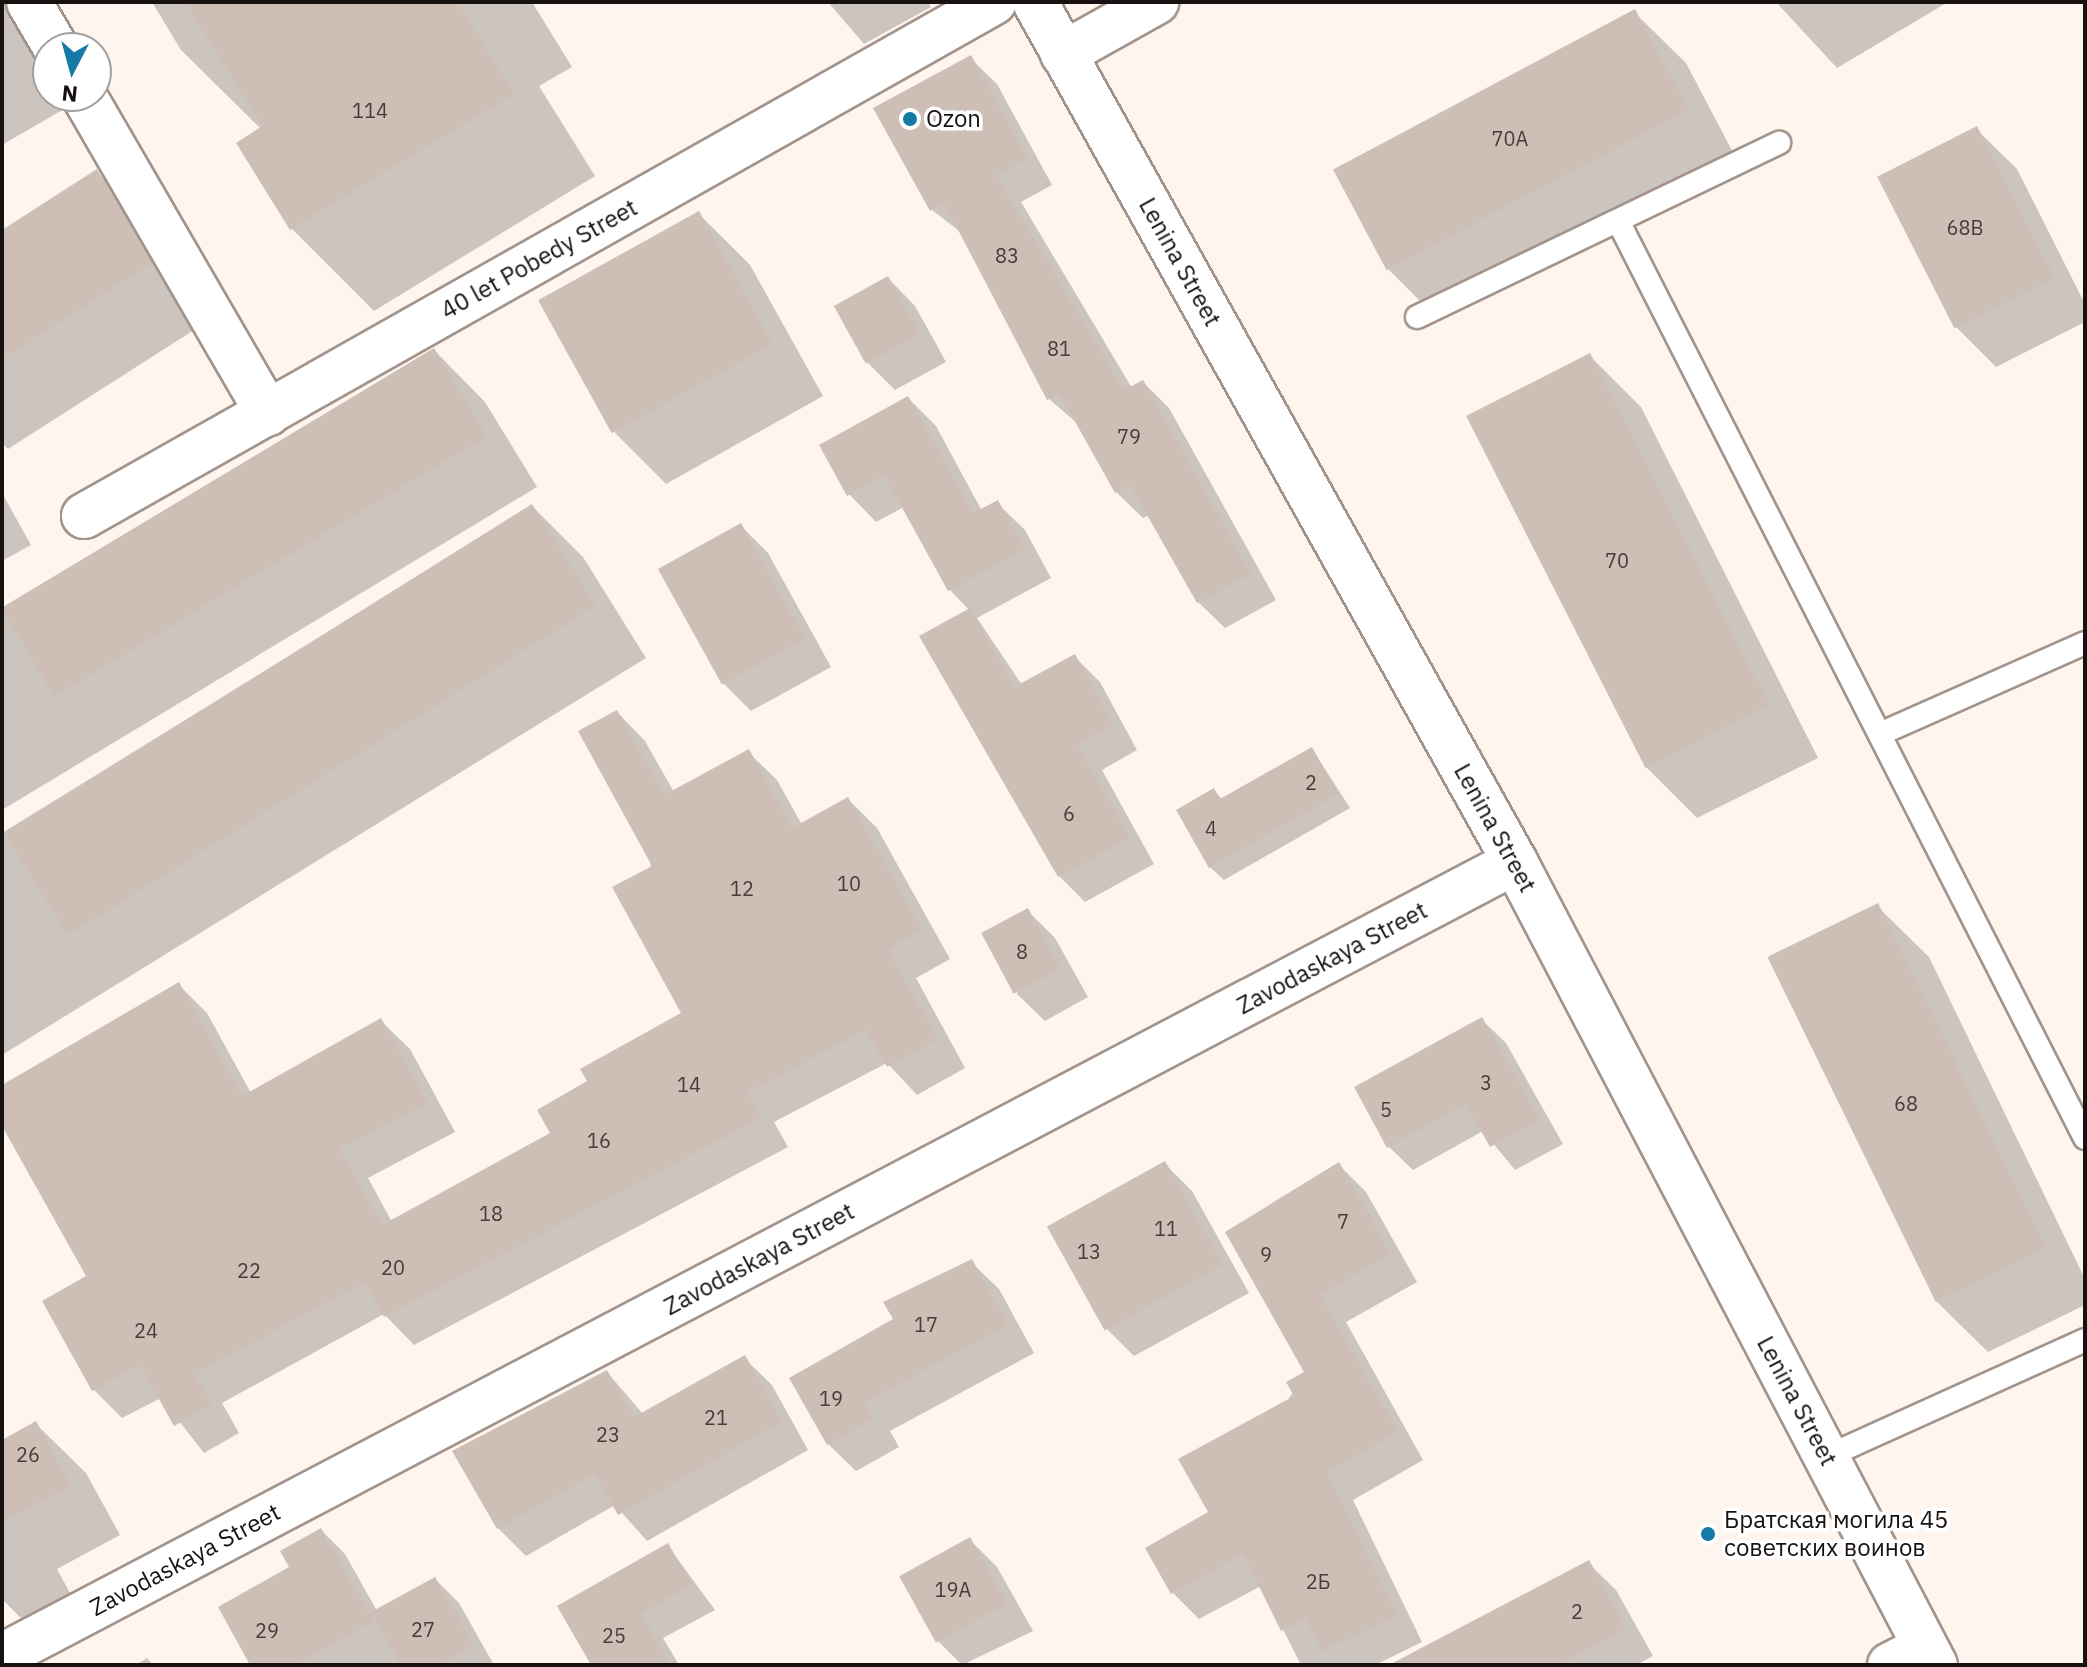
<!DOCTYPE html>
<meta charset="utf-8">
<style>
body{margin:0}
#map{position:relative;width:2087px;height:1667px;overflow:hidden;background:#fef5ef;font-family:"IBM Plex Sans",sans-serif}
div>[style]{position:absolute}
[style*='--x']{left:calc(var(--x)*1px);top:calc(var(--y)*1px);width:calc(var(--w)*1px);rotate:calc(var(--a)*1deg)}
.shadow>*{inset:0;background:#0003}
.building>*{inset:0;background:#cebfb6;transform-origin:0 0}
.roads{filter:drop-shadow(2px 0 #a2948b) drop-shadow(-2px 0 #a2948b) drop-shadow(0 2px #a2948b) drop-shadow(0 -2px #a2948b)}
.lane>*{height:22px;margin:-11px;padding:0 11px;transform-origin:11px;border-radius:11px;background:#fff}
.street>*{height:44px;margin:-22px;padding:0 22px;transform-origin:22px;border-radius:22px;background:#fff}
.secondary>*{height:44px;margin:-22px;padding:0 22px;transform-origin:22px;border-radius:22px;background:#fff}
.dots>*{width:22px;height:22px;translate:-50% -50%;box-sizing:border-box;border:4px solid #fff;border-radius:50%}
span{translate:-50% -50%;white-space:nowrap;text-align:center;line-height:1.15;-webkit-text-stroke:7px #fff;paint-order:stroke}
.number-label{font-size:20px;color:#453d39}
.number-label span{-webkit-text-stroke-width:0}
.poi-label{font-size:24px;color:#17120f}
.left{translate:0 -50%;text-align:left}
.street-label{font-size:24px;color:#17120f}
.frame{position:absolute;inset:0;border:4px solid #17120f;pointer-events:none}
.north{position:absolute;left:32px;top:32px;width:80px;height:80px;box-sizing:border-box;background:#fff;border:2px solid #a2a09f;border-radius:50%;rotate:186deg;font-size:22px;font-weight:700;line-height:32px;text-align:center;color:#17120f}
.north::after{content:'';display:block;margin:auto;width:28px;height:36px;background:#177aa6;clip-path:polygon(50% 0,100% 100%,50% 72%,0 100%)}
</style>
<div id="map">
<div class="shadow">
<div style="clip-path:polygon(2px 2px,32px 2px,48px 48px,48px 96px,78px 101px,2px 145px)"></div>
<div style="clip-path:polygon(152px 2px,532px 2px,572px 67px,539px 86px,595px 176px,374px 311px,292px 229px,238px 143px,261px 129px,181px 50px)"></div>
<div style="clip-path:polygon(828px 2px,928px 2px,931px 7px,864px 44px)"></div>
<div style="clip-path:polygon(1776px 2px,1948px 2px,1837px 68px)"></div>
<div style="clip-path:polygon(1634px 12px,1686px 63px,1738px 162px,1437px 318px,1386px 267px)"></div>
<div style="clip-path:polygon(970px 58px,997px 84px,1052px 185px,1021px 202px,1132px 388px,1143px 382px,1169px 408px,1276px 600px,1225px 628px,1198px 602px,1149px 515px,1143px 518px,1116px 492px,1078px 424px,1049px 399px,963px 234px,932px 210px)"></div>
<div style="clip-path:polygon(1976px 129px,2017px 169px,2085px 304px,2085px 322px,1996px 367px,1956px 327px)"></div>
<div style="clip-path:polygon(97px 172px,154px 229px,208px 321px,8px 449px,2px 443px,2px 232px)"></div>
<div style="clip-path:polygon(698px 213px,750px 265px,823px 396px,666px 484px,615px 433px)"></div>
<div style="clip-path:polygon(888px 278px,915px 306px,946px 362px,895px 390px,867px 362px)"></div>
<div style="clip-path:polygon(434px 350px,485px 402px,537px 487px,2px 810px,2px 611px)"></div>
<div style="clip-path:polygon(1589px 355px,1641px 407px,1818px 758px,1697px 818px,1646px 767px)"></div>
<div style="clip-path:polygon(908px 398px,936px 426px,982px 511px,997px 503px,1025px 530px,1051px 578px,977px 618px,1022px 685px,1074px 656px,1100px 682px,1137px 750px,1102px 770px,1154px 864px,1085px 902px,1059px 876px,922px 637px,970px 611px,950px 590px,904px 507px,876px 522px,849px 494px)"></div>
<div style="clip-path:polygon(2px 493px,31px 545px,2px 561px)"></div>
<div style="clip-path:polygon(532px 506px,583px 557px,646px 658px,2px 1055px,2px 833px)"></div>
<div style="clip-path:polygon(740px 525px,768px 553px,831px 667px,751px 711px,723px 683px)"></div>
<div style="clip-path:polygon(617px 712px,645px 741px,674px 792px,748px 752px,777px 780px,802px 825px,848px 799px,877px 828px,950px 959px,916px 978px,965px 1068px,917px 1095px,887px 1063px,774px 1122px,788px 1147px,414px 1345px,384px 1314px,222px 1403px,239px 1433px,204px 1453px,161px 1398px,122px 1418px,94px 1390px,89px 1277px,2px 1121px,2px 1087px,178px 984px,207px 1013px,251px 1093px,381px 1021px,410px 1049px,455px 1132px,368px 1178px,392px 1222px,552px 1134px,590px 1082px,683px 1014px)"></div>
<div style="clip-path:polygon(1312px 749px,1350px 808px,1224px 880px,1210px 867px,1213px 790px,1223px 800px)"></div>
<div style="clip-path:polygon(1877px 906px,1929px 957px,2085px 1279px,2085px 1305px,1988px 1352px,1936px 1301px)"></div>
<div style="clip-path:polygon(1027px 910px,1055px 938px,1088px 997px,1045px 1021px,1017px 994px)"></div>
<div style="clip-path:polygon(1482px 1020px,1506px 1043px,1563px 1144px,1515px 1170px,1483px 1131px,1413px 1170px,1389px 1147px)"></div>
<div style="clip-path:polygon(1164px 1163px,1192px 1191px,1249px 1293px,1134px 1356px,1107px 1329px)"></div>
<div style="clip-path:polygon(1339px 1165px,1366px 1192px,1417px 1282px,1346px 1322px,1423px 1460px,1353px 1500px,1422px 1642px,1375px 1665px,1301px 1665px,1261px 1586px,1199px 1619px,1172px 1592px,1211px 1513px,1306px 1373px)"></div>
<div style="clip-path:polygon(971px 1262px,999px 1289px,1034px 1353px,890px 1431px,899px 1447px,856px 1471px,828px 1444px,895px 1320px,886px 1302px)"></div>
<div style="clip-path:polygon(744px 1358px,772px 1385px,808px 1450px,647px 1541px,615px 1505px,526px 1556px,498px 1528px,607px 1372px,643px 1414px)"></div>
<div style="clip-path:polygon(36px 1424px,86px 1473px,120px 1535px,57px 1569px,83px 1617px,42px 1639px,2px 1599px,2px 1442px)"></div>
<div style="clip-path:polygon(321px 1530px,345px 1554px,377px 1611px,435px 1579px,459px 1603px,494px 1665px,252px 1665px,292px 1568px)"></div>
<div style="clip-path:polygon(970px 1540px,997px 1567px,1033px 1631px,962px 1665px,938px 1641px)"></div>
<div style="clip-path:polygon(668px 1546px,715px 1610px,663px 1638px,679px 1665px,593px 1665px)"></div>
<div style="clip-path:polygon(1588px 1563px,1616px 1590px,1653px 1656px,1636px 1665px,1439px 1665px,1428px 1645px)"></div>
<div style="clip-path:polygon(147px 1658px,153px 1665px,136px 1665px)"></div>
</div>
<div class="building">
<div style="clip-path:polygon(185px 2px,458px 2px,514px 94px,290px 230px,236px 143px,262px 126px)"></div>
<div style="left:1635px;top:9px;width:114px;height:342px;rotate:62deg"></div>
<div style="clip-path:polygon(971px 55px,1028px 158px,996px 175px,1124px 390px,1143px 380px,1251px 574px,1197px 603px,1130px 485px,1115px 493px,1059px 393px,1047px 400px,944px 203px,930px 211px,873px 108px)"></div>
<div style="left:1977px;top:126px;width:170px;height:112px;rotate:63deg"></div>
<div style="clip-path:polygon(97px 169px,152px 263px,2px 359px,2px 230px)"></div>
<div style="left:699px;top:211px;width:152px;height:184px;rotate:61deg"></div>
<div style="left:888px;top:276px;width:66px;height:62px;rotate:61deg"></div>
<div style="left:434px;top:348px;width:103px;height:505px;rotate:59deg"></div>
<div style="left:1590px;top:353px;width:395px;height:139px;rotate:63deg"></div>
<div style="clip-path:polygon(908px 396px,973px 513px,998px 500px,1025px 550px,948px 591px,884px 475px,847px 496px,819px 445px)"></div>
<div style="left:532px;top:504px;width:120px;height:622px;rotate:58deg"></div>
<div style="left:741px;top:523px;width:132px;height:95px;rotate:61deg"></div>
<div style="clip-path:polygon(970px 608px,1014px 687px,1075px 654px,1113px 724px,1077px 744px,1130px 838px,1058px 877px,919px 636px)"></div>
<div style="clip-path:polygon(617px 710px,664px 795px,749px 749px,792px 828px,848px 797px,922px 930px,888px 949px,938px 1039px,887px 1067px,866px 1030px,747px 1093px,761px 1118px,384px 1317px,364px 1282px,195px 1374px,212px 1404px,174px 1426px,140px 1365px,92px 1391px,42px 1301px,86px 1276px,2px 1126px,2px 1085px,179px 982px,242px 1096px,381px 1018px,428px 1103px,340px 1149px,382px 1225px,550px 1133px,537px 1110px,587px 1081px,580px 1069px,681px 1013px,612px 887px,652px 866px,578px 731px)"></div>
<div style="clip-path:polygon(1312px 747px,1338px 794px,1209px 868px,1176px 810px,1214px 788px,1220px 799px)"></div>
<div style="left:1878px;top:903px;width:384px;height:123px;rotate:64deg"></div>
<div style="left:1028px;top:908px;width:69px;height:53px;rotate:62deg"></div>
<div style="clip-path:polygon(1482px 1017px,1540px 1120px,1490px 1147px,1466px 1104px,1387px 1148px,1354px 1087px)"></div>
<div style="left:1165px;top:1161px;width:119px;height:135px;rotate:61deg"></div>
<div style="clip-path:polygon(1339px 1162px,1391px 1254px,1320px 1295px,1398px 1432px,1327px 1472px,1397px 1615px,1322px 1651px,1306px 1619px,1281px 1631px,1243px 1554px,1171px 1594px,1145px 1548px,1208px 1512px,1178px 1459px,1294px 1396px,1286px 1382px,1304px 1372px,1225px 1232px)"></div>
<div style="clip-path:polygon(972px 1259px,1008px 1325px,864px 1403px,873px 1419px,827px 1445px,789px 1378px,893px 1319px,883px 1302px)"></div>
<div style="clip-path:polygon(745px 1355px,782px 1422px,618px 1515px,595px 1474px,497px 1529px,452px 1451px,607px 1370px,634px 1417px)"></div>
<div style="clip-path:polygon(36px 1421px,71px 1485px,2px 1523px,2px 1440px)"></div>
<div style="clip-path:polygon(321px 1528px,373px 1621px,295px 1665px,250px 1665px,218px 1607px,289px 1567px,280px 1551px)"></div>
<div style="left:970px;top:1537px;width:76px;height:81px;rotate:61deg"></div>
<div style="clip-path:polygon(668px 1543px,692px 1585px,641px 1613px,670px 1665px,591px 1665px,557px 1606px)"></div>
<div style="clip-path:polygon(1589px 1560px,1627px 1628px,1559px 1665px,1389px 1665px)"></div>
<div style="clip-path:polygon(435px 1577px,474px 1645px,438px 1665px,401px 1665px,371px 1612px)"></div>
</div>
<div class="roads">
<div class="lane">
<div style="--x:1618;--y:221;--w:1029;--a:63.01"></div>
<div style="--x:1417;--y:317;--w:402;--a:-25.7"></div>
<div style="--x:1882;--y:733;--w:222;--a:-23.9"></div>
<div style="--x:1826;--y:1457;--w:284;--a:-24.3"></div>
</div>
<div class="street">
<div style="--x:29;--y:2;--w:53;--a:59.6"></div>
<div style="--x:1063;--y:54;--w:107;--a:-29.2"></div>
<div style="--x:84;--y:96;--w:367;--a:59.9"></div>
<div style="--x:84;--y:516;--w:1045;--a:-29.46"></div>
<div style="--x:1890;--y:1665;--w:39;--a:-27"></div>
</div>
<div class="secondary">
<div style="--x:1035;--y:2;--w:985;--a:60.83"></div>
<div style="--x:1515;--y:862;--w:906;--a:62.39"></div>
<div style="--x:2;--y:1656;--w:1709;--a:-27.69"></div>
</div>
</div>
<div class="dots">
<div style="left:910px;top:119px;background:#177aa6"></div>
<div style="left:1708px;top:1534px;background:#177aa6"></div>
</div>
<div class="number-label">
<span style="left:370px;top:110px">114</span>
<span style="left:1510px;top:138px">70А</span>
<span style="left:1965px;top:227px">68В</span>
<span style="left:1007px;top:255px">83</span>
<span style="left:1059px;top:348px">81</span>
<span style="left:1129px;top:436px">79</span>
<span style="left:1617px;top:560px">70</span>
<span style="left:1311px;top:782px">2</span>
<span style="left:1069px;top:813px">6</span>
<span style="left:1211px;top:828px">4</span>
<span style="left:849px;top:883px">10</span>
<span style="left:742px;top:888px">12</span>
<span style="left:1022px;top:951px">8</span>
<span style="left:1486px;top:1082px">3</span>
<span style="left:689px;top:1084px">14</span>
<span style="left:1906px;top:1103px">68</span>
<span style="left:1386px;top:1109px">5</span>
<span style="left:599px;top:1140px">16</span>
<span style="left:491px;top:1213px">18</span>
<span style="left:1343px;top:1221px">7</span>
<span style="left:1166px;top:1228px">11</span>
<span style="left:1089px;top:1251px">13</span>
<span style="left:1266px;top:1254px">9</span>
<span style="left:393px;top:1267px">20</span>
<span style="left:249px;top:1270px">22</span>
<span style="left:926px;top:1324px">17</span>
<span style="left:146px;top:1330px">24</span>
<span style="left:831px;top:1398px">19</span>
<span style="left:716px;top:1417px">21</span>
<span style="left:608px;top:1434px">23</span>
<span style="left:28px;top:1454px">26</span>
<span style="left:1318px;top:1581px">2Б</span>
<span style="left:953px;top:1589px">19А</span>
<span style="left:1577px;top:1611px">2</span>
<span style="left:423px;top:1629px">27</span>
<span style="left:267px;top:1630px">29</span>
<span style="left:614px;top:1635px">25</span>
</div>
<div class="poi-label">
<span class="left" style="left:926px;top:119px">Ozon</span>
<span class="left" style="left:1724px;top:1534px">Братская могила 45<br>советских воинов</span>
</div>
<div class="street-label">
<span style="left:539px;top:259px;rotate:-29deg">40 let Pobedy Street</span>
<span style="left:1180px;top:262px;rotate:61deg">Lenina Street</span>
<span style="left:1495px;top:828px;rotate:61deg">Lenina Street</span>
<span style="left:1332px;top:958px;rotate:-28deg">Zavodaskaya Street</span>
<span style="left:759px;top:1259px;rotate:-28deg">Zavodaskaya Street</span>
<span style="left:1797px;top:1401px;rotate:62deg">Lenina Street</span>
<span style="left:185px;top:1560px;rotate:-28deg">Zavodaskaya Street</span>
</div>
<div class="frame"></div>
<div class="north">N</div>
</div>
